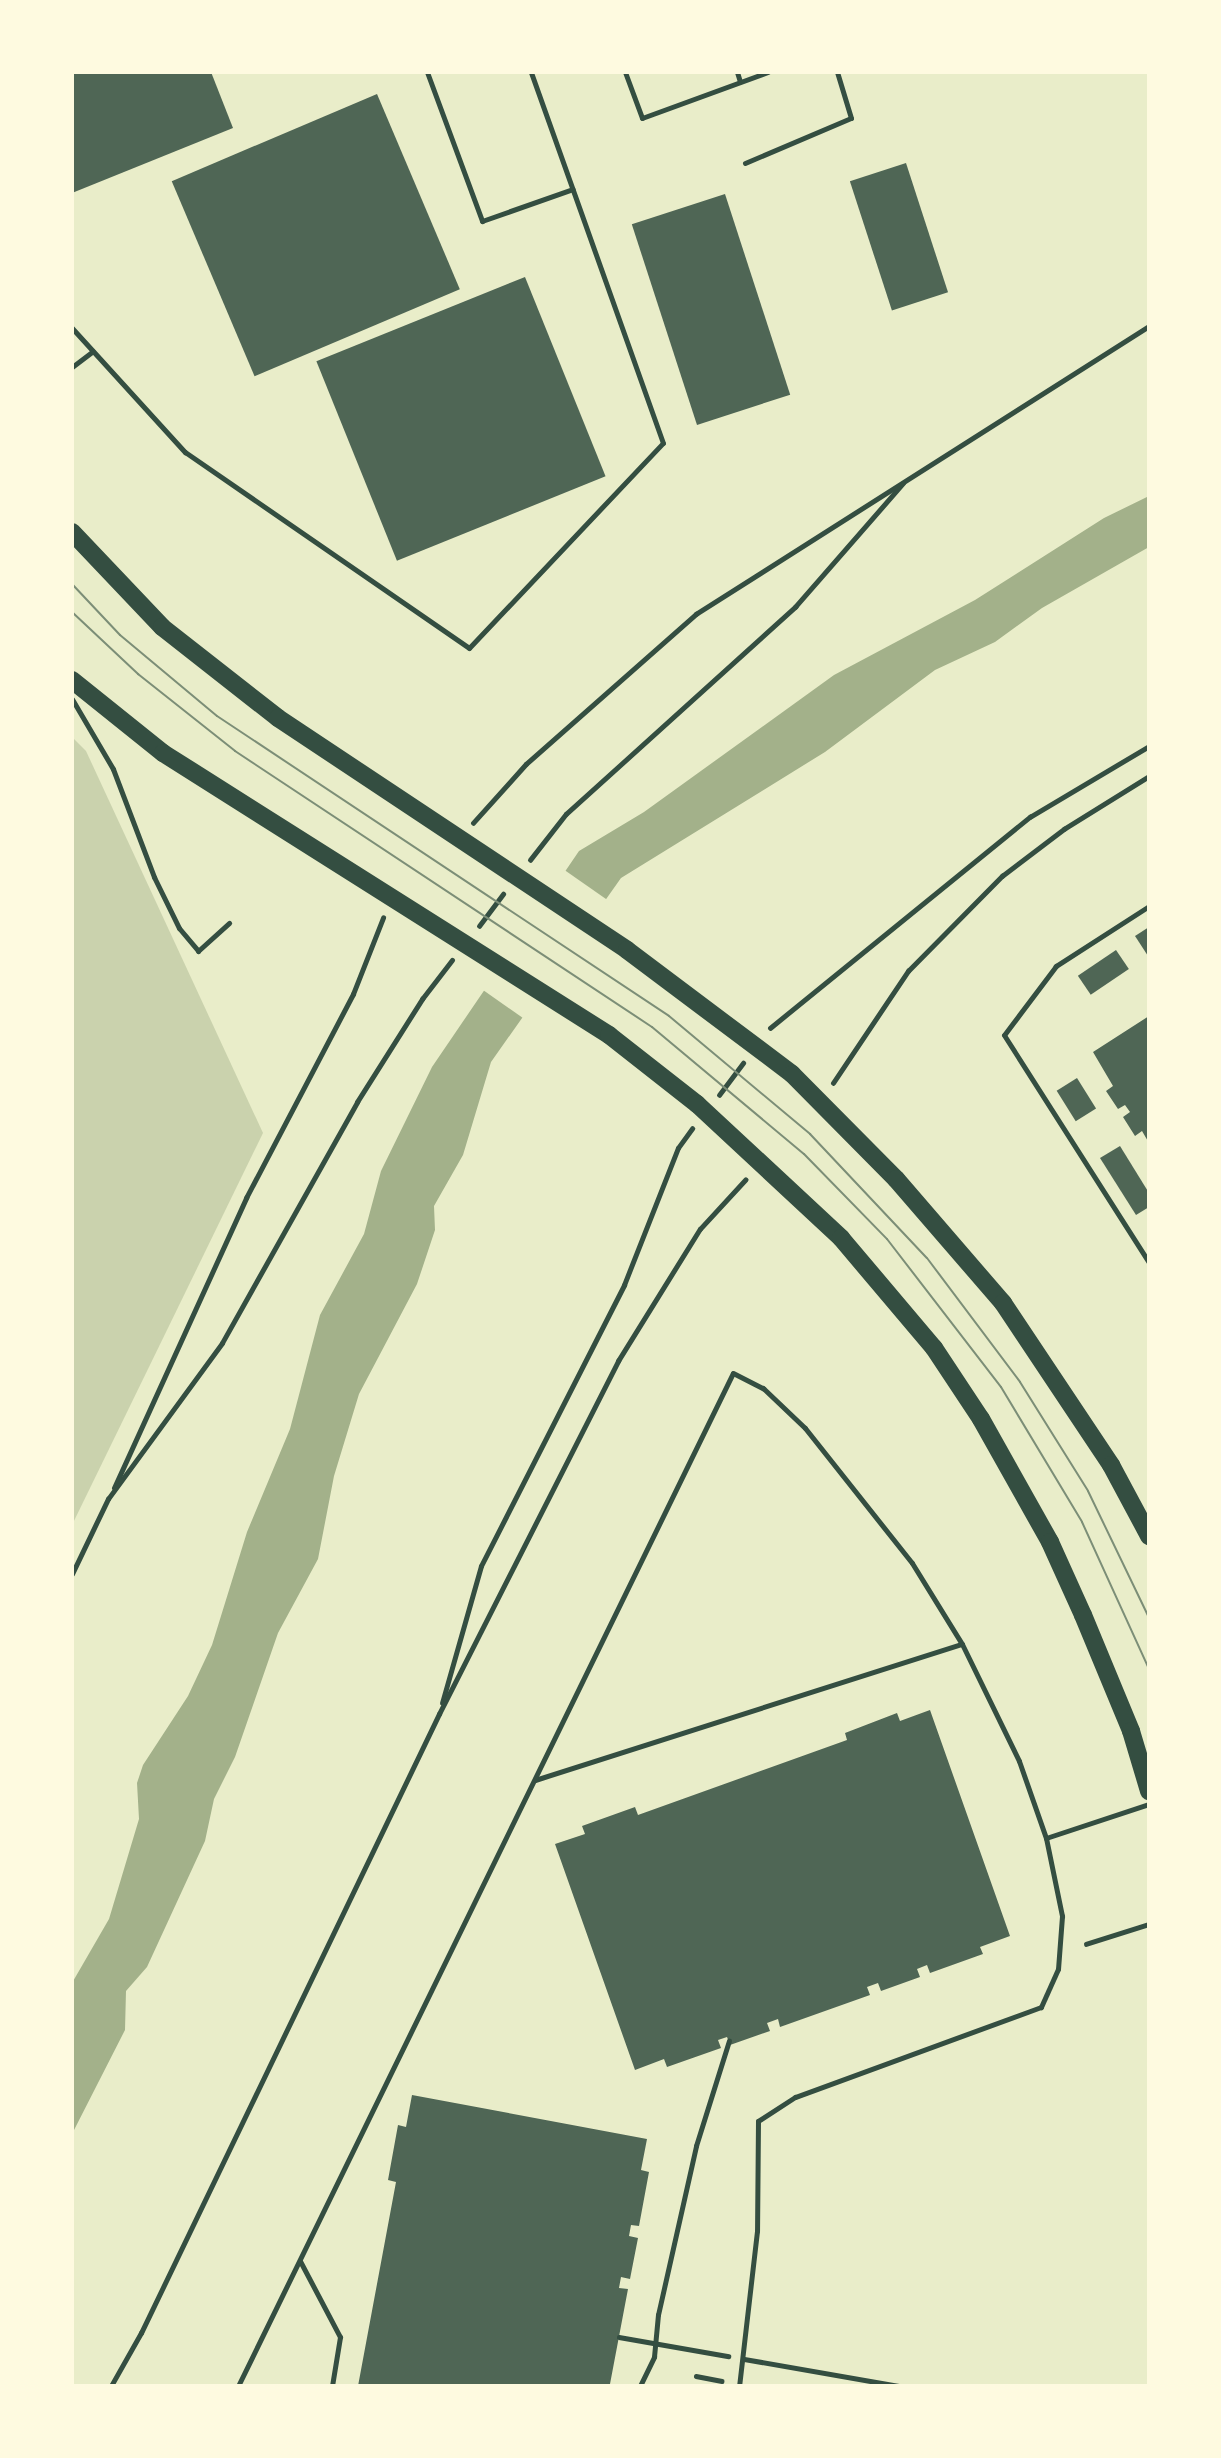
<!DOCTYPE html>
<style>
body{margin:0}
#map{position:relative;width:1221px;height:2458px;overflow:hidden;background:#e9edc9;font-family:Raleway,sans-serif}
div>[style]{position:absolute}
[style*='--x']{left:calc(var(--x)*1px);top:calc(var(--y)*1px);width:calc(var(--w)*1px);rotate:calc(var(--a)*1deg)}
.green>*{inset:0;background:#cad2ad}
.water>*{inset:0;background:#a3b18a}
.pier>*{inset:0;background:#e9edc9;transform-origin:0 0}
.building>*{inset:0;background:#4f6655;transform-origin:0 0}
.path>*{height:4.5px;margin:-2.25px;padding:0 2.25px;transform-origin:2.25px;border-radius:2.25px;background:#344e41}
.service>*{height:5px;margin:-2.5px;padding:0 2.5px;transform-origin:2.5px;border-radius:2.5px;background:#344e41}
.primary>*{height:18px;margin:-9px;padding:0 9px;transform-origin:9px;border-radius:9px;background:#344e41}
.tram>*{height:2px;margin:-1px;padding:0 1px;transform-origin:1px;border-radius:1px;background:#7c8e77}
span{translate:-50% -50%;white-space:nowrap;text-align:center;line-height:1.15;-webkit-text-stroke:6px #fefae0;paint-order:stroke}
.frame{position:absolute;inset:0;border:74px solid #fefae0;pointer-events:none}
</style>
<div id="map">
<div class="green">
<div style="clip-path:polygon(72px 737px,86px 751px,263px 1133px,72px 1525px)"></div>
</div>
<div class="water">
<div style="clip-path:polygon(1149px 496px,1149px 547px,1042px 608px,995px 642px,935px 670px,825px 752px,621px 878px,491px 1062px,463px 1155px,434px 1206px,435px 1230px,417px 1284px,359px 1394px,334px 1476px,318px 1559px,278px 1633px,235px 1757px,214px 1799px,205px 1841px,147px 1967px,126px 1991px,125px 2030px,72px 2134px,72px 1983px,109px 1919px,139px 1819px,137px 1783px,143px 1765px,188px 1696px,212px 1645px,247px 1532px,290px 1429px,320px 1315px,364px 1234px,381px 1171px,432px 1067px,579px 851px,644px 812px,834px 675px,975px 600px,1104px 518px)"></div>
</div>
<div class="pier">
<div style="left:563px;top:869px;width:56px;height:145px;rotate:35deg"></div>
</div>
<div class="building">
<div style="clip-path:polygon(72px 72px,211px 72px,233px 128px,72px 193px)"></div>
<div style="left:377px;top:94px;width:212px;height:223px;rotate:67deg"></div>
<div style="left:906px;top:163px;width:136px;height:59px;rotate:72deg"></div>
<div style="left:725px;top:194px;width:211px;height:98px;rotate:72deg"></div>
<div style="left:525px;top:277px;width:215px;height:225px;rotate:68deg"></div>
<div style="clip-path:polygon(1149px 927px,1149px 955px,1148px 956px,1135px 936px)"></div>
<div style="left:1116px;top:950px;width:23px;height:46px;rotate:56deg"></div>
<div style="clip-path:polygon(1149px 1016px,1149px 1143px,1142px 1131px,1135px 1136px,1123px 1117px,1130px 1112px,1125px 1105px,1118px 1109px,1106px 1091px,1113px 1086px,1093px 1052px)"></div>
<div style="left:1077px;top:1078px;width:36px;height:24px;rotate:58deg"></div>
<div style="clip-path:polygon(1120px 1146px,1149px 1193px,1149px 1207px,1136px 1215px,1100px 1158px)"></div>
<div style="clip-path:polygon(930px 1710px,1010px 1936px,980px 1947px,983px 1954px,930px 1973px,927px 1965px,917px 1969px,920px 1977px,881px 1991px,878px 1983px,867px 1987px,870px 1995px,780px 2027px,778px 2019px,767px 2023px,770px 2031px,730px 2045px,727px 2037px,718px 2040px,721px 2048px,667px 2067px,664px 2059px,635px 2070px,555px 1844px,585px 1834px,582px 1826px,635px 1807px,638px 1815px,847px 1740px,845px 1733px,897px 1713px,900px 1721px)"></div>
<div style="clip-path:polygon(412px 2095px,647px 2139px,641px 2170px,649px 2172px,639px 2226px,631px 2225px,629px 2236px,638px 2238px,630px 2279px,621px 2277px,619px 2288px,628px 2289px,610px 2384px,358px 2386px,396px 2182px,388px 2180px,398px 2125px,406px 2127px)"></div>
</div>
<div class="path">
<div style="--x:473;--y:823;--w:79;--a:-48.1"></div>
<div style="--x:526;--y:764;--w:227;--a:-41.4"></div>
<div style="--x:696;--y:614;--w:537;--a:-32.45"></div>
<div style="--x:530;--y:860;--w:58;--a:-52"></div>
<div style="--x:566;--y:814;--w:309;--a:-42.1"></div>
<div style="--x:795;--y:607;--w:164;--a:-48.9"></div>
<div style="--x:479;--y:926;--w:40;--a:-53"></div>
<div style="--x:770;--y:1028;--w:335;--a:-39.1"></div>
<div style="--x:1030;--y:817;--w:139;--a:-30.8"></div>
<div style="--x:833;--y:1083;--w:135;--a:-56.2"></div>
<div style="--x:908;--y:971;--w:134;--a:-45.3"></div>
<div style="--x:1002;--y:876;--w:78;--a:-37.2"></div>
<div style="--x:1064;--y:829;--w:100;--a:-31.9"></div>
<div style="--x:719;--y:1095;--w:40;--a:-53"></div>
<div style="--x:114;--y:1488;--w:319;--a:-65.5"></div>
<div style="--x:246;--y:1198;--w:230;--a:-62.3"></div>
<div style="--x:353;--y:994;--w:82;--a:-68.5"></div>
<div style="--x:108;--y:1499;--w:193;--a:-53.8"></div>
<div style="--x:222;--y:1343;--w:276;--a:-60.7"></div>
<div style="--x:357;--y:1102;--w:122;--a:-57.7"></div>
<div style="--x:422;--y:999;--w:49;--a:-52.4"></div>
<div style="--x:72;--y:1574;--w:83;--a:-64.4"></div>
<div style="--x:442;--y:1703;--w:142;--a:-74.1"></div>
<div style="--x:481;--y:1566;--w:315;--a:-63"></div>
<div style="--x:624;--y:1285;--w:147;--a:-68.5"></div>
<div style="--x:678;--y:1148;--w:24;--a:-54"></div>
<div style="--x:1086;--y:1944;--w:66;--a:-17.6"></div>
<div style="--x:619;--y:2337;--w:111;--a:9.9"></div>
<div style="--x:696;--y:2376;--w:26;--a:11"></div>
<div style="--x:111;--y:2386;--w:61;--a:-60.5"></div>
<div style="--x:141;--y:2333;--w:687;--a:-64.29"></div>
<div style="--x:439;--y:1714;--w:396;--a:-63.1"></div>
<div style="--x:618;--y:1361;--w:155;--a:-58.2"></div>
<div style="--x:700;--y:1229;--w:67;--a:-47.4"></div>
<div style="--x:640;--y:2386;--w:32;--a:-64"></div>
<div style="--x:654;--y:2357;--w:42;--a:-84.6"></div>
<div style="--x:658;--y:2315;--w:173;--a:-77.3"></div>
<div style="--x:696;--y:2146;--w:110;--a:-72.6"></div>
</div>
<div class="service">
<div style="--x:427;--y:72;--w:159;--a:69.7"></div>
<div style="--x:482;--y:221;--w:96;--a:-19.4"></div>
<div style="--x:625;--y:72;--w:49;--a:69.7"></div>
<div style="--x:642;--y:118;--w:134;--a:-20.1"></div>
<div style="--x:737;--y:72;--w:10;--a:73"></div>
<div style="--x:745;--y:163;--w:115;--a:-23"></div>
<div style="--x:851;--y:118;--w:48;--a:-106.9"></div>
<div style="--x:72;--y:328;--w:168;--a:47.7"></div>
<div style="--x:185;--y:452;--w:345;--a:34.6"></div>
<div style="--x:469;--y:648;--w:282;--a:-46.6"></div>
<div style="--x:663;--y:443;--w:394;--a:-109.6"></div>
<div style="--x:72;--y:367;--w:26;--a:-37"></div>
<div style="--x:72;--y:699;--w:81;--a:59.6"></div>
<div style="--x:113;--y:769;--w:116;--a:69.2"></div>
<div style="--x:154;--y:877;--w:57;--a:63.9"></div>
<div style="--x:179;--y:928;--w:30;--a:50"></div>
<div style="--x:198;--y:951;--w:42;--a:-42.1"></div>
<div style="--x:1149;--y:906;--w:111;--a:147.2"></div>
<div style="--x:1056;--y:966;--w:86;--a:127"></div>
<div style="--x:1004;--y:1035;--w:270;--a:57.5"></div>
<div style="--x:535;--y:1780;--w:448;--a:-17.7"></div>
<div style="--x:1046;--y:1838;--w:108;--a:-18.3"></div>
<div style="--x:300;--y:2261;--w:86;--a:62.2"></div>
<div style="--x:340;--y:2337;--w:50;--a:99.3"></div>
<div style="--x:744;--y:2359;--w:157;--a:9.9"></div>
<div style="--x:238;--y:2386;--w:1127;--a:-63.96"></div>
<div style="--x:733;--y:1373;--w:34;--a:27"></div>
<div style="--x:763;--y:1388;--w:58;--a:43.6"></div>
<div style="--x:805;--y:1428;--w:172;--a:51.6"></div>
<div style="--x:912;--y:1563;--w:95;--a:58.3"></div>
<div style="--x:962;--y:1644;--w:130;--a:64"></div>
<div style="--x:1019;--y:1761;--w:82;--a:70.7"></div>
<div style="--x:1046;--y:1838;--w:80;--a:78.4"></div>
<div style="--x:1062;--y:1916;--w:53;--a:94.3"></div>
<div style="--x:1058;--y:1969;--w:42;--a:114.1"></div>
<div style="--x:1041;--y:2007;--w:262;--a:159.9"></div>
<div style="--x:795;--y:2097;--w:44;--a:147"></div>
<div style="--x:758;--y:2121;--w:110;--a:90.5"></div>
<div style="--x:757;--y:2231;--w:156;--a:96.6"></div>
</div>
<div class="primary">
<div style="--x:72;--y:532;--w:131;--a:46.5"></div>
<div style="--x:162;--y:627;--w:147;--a:38.1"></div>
<div style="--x:278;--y:718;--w:419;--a:33.6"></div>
<div style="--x:627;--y:950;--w:206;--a:36.9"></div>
<div style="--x:792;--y:1074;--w:148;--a:45.3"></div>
<div style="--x:896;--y:1179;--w:164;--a:49.2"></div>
<div style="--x:1003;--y:1303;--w:195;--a:56.3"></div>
<div style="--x:1111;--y:1465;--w:81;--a:61.8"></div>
<div style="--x:72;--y:680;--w:117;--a:38.7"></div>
<div style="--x:163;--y:753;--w:528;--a:32.3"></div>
<div style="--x:609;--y:1035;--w:112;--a:38.1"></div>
<div style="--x:697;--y:1104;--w:197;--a:42.9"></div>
<div style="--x:841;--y:1238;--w:144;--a:49.8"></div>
<div style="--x:934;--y:1348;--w:85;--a:56.5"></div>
<div style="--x:981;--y:1419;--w:141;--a:60.7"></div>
<div style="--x:1050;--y:1542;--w:80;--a:65.7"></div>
<div style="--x:1083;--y:1615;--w:126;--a:67.5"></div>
<div style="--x:1131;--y:1731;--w:63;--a:73.3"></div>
</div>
<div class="tram">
<div style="--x:72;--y:584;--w:70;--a:46.7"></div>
<div style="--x:120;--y:635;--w:126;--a:39.9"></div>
<div style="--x:217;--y:716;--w:542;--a:33.57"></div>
<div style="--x:669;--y:1016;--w:184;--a:39.9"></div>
<div style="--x:810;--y:1134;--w:170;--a:46.7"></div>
<div style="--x:927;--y:1258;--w:155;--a:53.1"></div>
<div style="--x:1020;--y:1382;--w:128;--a:58"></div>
<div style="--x:1088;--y:1491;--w:141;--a:64.3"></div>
<div style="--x:72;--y:612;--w:91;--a:43.2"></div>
<div style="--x:138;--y:674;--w:124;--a:38.4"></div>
<div style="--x:235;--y:751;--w:500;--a:33.5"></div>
<div style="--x:652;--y:1027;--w:198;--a:39.9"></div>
<div style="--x:804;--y:1154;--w:119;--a:45.7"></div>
<div style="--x:887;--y:1239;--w:187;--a:52.4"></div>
<div style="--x:1001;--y:1387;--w:157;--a:59"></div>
<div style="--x:1082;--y:1522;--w:162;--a:65.5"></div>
</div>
<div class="frame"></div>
</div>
